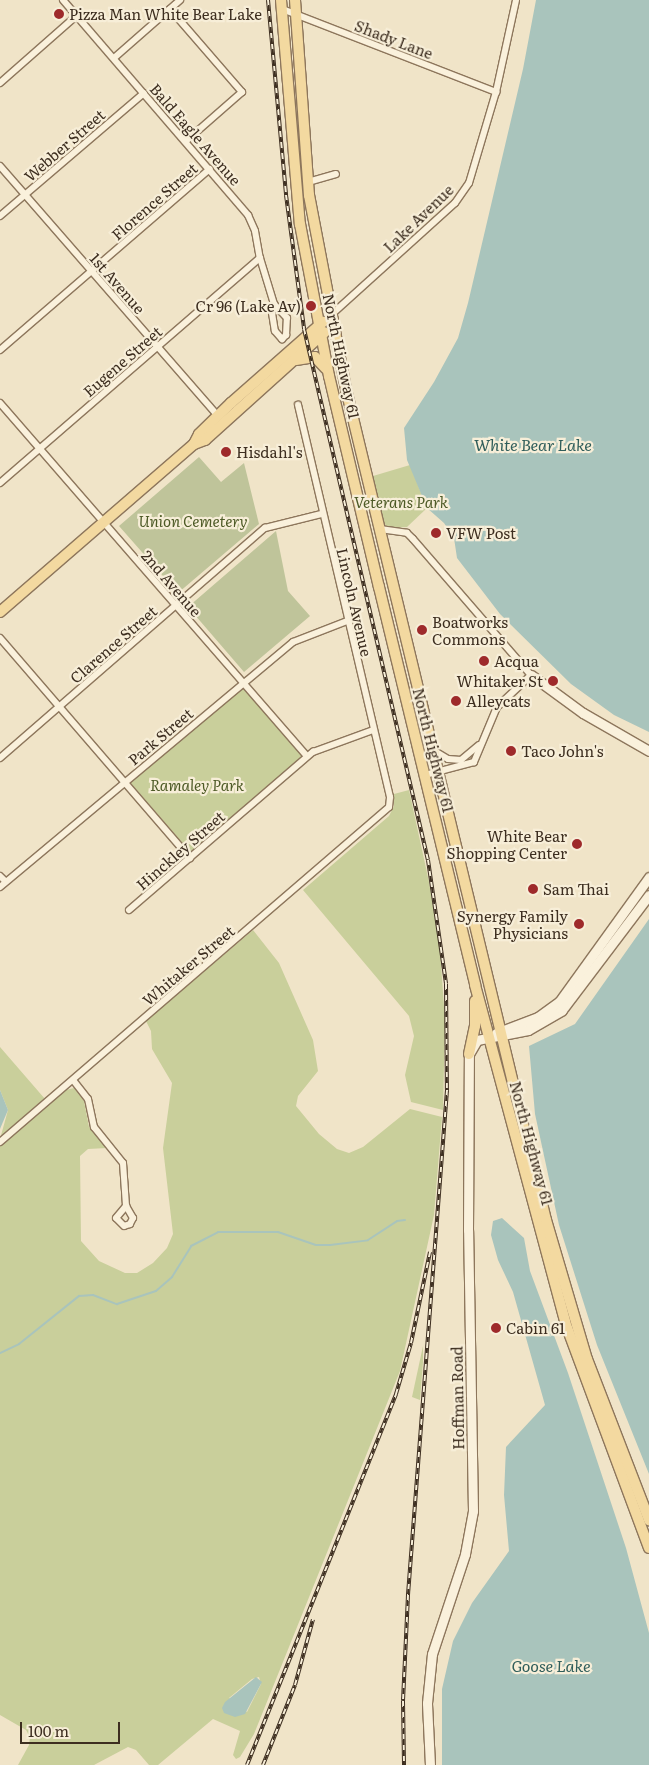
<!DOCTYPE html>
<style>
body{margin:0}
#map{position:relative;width:649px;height:1765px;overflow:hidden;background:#f0e4c8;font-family:Literata,serif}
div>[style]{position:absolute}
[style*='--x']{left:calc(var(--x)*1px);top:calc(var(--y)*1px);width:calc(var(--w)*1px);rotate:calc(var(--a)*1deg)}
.green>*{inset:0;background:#c9cf9b;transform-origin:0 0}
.cemetery>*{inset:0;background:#bfc49a}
.water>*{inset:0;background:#a9c4bc}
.stream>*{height:2px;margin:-1px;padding:0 1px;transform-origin:1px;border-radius:1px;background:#a9c4bc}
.roads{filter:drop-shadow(1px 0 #8d765c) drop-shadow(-1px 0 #8d765c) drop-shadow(0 1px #8d765c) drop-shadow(0 -1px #8d765c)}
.street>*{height:6px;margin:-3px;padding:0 3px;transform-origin:3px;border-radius:3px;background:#faf1dc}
.secondary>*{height:9px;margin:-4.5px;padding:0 4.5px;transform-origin:4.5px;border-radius:4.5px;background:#faf1dc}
.primary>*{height:10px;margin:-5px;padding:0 5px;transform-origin:5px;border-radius:5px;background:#f3d9a0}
.rail>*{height:4px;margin-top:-2px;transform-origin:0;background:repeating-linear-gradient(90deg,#f7eed8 0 5.5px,#3d2e20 0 11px);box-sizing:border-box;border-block:1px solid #3d2e20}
.dots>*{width:14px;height:14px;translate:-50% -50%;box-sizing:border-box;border:2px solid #f7eed8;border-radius:50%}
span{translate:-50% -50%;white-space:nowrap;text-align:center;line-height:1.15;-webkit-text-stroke:4.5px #f7eed8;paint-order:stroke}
.poi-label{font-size:15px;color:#3d2e20}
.left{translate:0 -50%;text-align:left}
.right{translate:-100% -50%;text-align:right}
.street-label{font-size:15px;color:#3d2e20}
.park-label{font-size:15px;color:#4d5a26;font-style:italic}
.water-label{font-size:16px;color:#2f5d5a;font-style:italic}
.scale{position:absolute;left:20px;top:1722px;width:100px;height:22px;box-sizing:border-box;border:2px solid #3d2e20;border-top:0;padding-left:6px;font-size:15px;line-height:18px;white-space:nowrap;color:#3d2e20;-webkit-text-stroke:4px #f7eed8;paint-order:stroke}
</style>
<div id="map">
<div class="green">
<div style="clip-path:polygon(410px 465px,427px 508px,407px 527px,388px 528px,383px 522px,373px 476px)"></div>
<div style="left:241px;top:686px;width:93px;height:147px;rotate:49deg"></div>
<div style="clip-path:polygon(409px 790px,429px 882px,440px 950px,445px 1020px,443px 1110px,411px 1102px,405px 1075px,414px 1036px,409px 1016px,303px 890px,389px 816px,394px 806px,394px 794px)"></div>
<div style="clip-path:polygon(evenodd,253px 930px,279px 963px,313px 1040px,318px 1071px,298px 1096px,296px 1106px,319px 1134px,337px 1149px,349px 1153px,363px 1147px,410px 1109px,442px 1117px,434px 1215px,400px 1371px,254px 1734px,240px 1757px,236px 1759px,233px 1755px,240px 1731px,213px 1719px,158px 1765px,149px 1765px,136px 1750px,128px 1747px,94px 1765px,18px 1765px,29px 1745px,30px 1737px,26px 1730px,0 1715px,0 1146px,66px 1090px,74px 1088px,84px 1101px,89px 1127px,107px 1148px,88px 1149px,80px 1156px,81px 1241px,99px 1261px,125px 1273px,137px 1273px,153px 1263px,167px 1248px,173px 1234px,163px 1148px,172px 1083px,152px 1049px,151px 1031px,146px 1021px,253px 930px,259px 1677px,261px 1684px,247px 1712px,229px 1698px,252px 1679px,259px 1677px)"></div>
<div style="clip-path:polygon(0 1047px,45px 1099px,0 1139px,8px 1110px,0 1090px)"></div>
<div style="clip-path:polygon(423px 1346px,423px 1362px,420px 1400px,412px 1397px)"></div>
</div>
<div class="cemetery">
<div style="clip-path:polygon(199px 457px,221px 482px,244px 463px,259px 524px,178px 593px,119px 526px)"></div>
<div style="clip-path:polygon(276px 531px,288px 591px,310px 616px,244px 672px,188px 607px)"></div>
</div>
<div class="water">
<div style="clip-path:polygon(536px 0,649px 0,649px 732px,614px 715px,571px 684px,500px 614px,457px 558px,454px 538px,444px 523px,427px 508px,407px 460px,404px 428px,434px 382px,458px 338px,468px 303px,523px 69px)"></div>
<div style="clip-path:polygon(649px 919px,649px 1474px,597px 1345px,559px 1225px,535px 1114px,529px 1046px,575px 1024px)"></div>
<div style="clip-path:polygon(0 1090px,8px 1110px,0 1129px)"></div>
<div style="clip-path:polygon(502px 1218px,524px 1238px,530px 1271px,568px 1373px,626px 1548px,649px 1633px,649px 1765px,442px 1765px,442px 1689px,453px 1641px,472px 1603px,509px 1551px,504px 1495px,506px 1447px,545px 1405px,513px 1292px,498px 1260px,491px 1235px,493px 1221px)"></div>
<div style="clip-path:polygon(256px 1677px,262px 1682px,245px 1714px,235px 1717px,224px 1713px,222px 1708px,225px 1702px)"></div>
</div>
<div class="stream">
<div style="--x:0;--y:1353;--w:21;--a:-25"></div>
<div style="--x:19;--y:1344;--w:77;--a:-38.7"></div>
<div style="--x:79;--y:1296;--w:14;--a:-4"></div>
<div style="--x:93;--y:1295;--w:26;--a:21"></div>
<div style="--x:117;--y:1304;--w:41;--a:-18.4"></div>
<div style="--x:156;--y:1291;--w:21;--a:-41"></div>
<div style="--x:172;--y:1277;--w:36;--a:-58"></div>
<div style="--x:191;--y:1246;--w:30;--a:-27"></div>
<div style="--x:218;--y:1232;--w:60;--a:0"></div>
<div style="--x:278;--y:1232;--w:40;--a:18.9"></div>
<div style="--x:316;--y:1245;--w:14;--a:0"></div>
<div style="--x:330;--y:1245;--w:38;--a:-7"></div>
<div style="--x:368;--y:1240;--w:35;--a:-33"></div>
<div style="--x:397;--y:1221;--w:8;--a:-7"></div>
</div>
<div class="roads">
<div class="street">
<div style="--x:63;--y:0;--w:284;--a:49.3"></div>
<div style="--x:248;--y:215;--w:17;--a:66"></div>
<div style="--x:255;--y:231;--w:27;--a:80"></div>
<div style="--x:260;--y:258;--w:48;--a:73.1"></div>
<div style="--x:274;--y:304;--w:9;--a:103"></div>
<div style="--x:272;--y:313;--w:18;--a:81"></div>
<div style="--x:275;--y:331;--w:11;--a:49"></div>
<div style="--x:282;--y:339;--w:6;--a:-45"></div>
<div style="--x:286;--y:335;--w:17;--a:-87"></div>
<div style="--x:287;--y:318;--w:19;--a:-133"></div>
<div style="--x:170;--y:9;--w:110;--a:49.1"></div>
<div style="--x:242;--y:92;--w:74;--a:138.8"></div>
<div style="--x:282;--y:9;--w:230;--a:21.2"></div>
<div style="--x:114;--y:58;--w:88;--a:-41.3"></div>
<div style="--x:0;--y:83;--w:103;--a:-41.4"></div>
<div style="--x:0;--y:166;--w:332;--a:48.9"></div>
<div style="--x:308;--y:182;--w:29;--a:-16"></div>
<div style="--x:0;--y:216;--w:189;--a:-40.5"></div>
<div style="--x:331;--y:315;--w:167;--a:-42.1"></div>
<div style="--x:455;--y:203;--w:24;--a:-55"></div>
<div style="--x:469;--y:183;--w:95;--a:-73.5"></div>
<div style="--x:496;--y:92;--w:94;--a:-77.7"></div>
<div style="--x:0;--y:350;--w:277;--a:-40.8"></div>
<div style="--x:0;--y:403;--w:468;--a:49"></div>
<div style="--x:0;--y:483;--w:344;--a:-40.9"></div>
<div style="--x:380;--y:529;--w:27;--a:8"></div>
<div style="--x:407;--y:533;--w:8;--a:45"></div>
<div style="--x:413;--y:539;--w:180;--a:49.1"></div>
<div style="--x:531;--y:675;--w:47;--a:136.7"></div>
<div style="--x:497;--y:707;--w:60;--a:112.7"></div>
<div style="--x:474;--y:762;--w:51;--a:165.1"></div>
<div style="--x:0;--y:638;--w:291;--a:49.2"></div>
<div style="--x:433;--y:750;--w:17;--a:31"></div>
<div style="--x:448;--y:759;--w:13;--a:4"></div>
<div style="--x:461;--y:760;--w:23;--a:-40"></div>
<div style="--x:0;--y:758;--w:351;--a:-41"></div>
<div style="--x:265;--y:528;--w:58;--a:-14"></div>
<div style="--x:0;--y:876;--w:8;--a:45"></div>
<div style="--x:0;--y:887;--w:382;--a:-39.9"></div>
<div style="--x:293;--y:642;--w:58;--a:-21.3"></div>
<div style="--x:129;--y:910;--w:243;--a:-40.7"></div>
<div style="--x:313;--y:752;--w:64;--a:-20.1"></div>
<div style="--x:73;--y:1080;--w:24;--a:52"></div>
<div style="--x:88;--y:1099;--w:29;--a:78"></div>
<div style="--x:94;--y:1127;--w:46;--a:51.1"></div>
<div style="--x:123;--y:1163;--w:43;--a:86"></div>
<div style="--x:126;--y:1206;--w:14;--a:60"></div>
<div style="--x:133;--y:1218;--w:7;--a:117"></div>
<div style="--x:130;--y:1224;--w:6;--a:162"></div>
<div style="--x:124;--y:1226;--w:11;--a:-135"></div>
<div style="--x:116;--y:1218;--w:16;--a:-50"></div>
<div style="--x:0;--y:1142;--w:513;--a:-40.73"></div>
<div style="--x:389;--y:807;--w:10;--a:-84"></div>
<div style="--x:390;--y:797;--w:403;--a:-103.2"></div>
</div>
<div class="secondary">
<div style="--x:531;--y:675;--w:64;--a:36.2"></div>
<div style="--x:583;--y:713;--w:76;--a:29.9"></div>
<div style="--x:496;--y:1033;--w:45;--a:-20.9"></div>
<div style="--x:538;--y:1017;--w:26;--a:-36"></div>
<div style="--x:559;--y:1002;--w:154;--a:-54.2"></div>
<div style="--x:430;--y:1765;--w:62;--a:-92.8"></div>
<div style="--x:427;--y:1703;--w:49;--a:-84.2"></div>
<div style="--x:432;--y:1654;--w:105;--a:-71.7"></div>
<div style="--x:465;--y:1554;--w:44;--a:-79.5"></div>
<div style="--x:473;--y:1511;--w:281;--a:-91"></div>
<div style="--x:468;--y:1230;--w:176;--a:-89.7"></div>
<div style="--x:469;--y:1054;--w:16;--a:-60"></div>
<div style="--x:477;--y:1040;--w:52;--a:-11.1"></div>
<div style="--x:528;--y:1030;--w:39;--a:-30"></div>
<div style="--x:562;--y:1010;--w:144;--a:-52.9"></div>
</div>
<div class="primary">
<div style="--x:281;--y:0;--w:225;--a:85.2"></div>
<div style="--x:300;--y:224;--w:155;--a:79.2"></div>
<div style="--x:329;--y:376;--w:217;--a:76.7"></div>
<div style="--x:379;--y:587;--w:409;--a:76.4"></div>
<div style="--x:475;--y:985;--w:349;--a:75"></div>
<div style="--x:565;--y:1322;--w:241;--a:69.6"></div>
<div style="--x:295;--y:0;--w:196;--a:85.9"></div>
<div style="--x:309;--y:195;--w:197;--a:79.2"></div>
<div style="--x:346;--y:389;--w:855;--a:76.47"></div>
<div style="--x:546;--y:1220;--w:145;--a:73.6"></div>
<div style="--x:587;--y:1359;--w:173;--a:68.9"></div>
<div style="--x:296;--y:360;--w:19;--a:-9"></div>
<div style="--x:315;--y:357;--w:16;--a:47"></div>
<div style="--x:194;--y:444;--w:11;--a:-63"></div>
<div style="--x:199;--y:434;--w:45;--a:-44.1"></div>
<div style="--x:231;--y:403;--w:123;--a:-41.4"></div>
<div style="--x:0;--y:612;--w:257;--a:-40.9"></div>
<div style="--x:194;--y:444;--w:12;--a:-20"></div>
<div style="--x:205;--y:440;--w:161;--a:-42"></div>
<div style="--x:469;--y:1054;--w:29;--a:-78"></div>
<div style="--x:475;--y:1026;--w:25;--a:-90"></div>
</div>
</div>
<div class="rail">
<div style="--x:268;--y:0;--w:196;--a:84.7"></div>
<div style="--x:286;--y:195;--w:135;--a:82.3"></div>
<div style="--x:304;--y:329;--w:545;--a:76.86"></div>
<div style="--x:428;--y:860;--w:125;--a:81.7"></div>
<div style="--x:446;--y:984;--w:106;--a:89.5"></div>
<div style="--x:447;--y:1090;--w:507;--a:94.42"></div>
<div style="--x:408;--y:1595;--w:106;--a:92.7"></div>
<div style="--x:403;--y:1701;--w:64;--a:89.1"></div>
<div style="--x:247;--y:1765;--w:400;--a:-68.1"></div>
<div style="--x:396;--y:1394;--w:53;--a:-73.6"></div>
<div style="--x:411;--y:1343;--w:93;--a:-78.2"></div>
<div style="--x:263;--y:1765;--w:86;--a:-68.2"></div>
<div style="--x:295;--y:1685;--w:68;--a:-74.7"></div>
</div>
<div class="dots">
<div style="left:59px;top:14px;background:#9e2a2b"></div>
<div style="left:311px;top:306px;background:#9e2a2b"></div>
<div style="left:226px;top:452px;background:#9e2a2b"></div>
<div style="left:436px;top:533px;background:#9e2a2b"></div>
<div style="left:422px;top:630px;background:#9e2a2b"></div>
<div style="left:484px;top:661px;background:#9e2a2b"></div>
<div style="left:553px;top:681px;background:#9e2a2b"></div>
<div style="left:456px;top:701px;background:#9e2a2b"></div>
<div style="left:511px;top:751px;background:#9e2a2b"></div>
<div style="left:577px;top:844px;background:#9e2a2b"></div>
<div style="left:533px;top:889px;background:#9e2a2b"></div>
<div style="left:579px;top:924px;background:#9e2a2b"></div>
<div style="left:496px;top:1328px;background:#9e2a2b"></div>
</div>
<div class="poi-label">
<span class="left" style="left:69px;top:14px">Pizza Man White Bear Lake</span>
<span class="right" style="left:301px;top:306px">Cr 96 (Lake Av)</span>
<span class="left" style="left:236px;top:452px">Hisdahl's</span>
<span class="left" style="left:446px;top:533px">VFW Post</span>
<span class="left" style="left:432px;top:630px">Boatworks<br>Commons</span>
<span class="left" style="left:494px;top:661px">Acqua</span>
<span class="right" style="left:543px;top:681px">Whitaker St</span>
<span class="left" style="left:466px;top:701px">Alleycats</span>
<span class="left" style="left:521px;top:751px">Taco John's</span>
<span class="right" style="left:567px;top:844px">White Bear<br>Shopping Center</span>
<span class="left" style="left:543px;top:889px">Sam Thai</span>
<span class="right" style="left:568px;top:924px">Synergy Family<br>Physicians</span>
<span class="left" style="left:506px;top:1328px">Cabin 61</span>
</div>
<div class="street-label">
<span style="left:394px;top:39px;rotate:21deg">Shady Lane</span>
<span style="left:196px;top:134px;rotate:49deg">Bald Eagle Avenue</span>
<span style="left:64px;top:145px;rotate:-41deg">Webber Street</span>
<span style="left:154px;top:201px;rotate:-41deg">Florence Street</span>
<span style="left:418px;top:218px;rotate:-44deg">Lake Avenue</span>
<span style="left:118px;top:283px;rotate:49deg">1st Avenue</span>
<span style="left:342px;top:356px;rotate:78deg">North Highway 61</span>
<span style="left:122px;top:361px;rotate:-41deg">Eugene Street</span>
<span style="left:172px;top:583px;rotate:49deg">2nd Avenue</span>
<span style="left:355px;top:602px;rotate:77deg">Lincoln Avenue</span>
<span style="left:113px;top:644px;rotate:-41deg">Clarence Street</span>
<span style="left:160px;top:736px;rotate:-40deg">Park Street</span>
<span style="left:434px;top:750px;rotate:76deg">North Highway 61</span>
<span style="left:180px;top:850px;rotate:-41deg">Hinckley Street</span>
<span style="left:188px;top:965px;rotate:-40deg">Whitaker Street</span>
<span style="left:532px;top:1143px;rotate:75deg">North Highway 61</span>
<span style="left:457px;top:1398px;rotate:-91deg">Hoffman Road</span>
</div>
<div class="park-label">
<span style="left:401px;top:502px">Veterans Park</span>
<span style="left:193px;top:521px">Union Cemetery</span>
<span style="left:197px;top:785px">Ramaley Park</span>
</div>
<div class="water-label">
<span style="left:533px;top:444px">White Bear Lake</span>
<span style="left:551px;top:1665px">Goose Lake</span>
</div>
<div class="scale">100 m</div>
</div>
